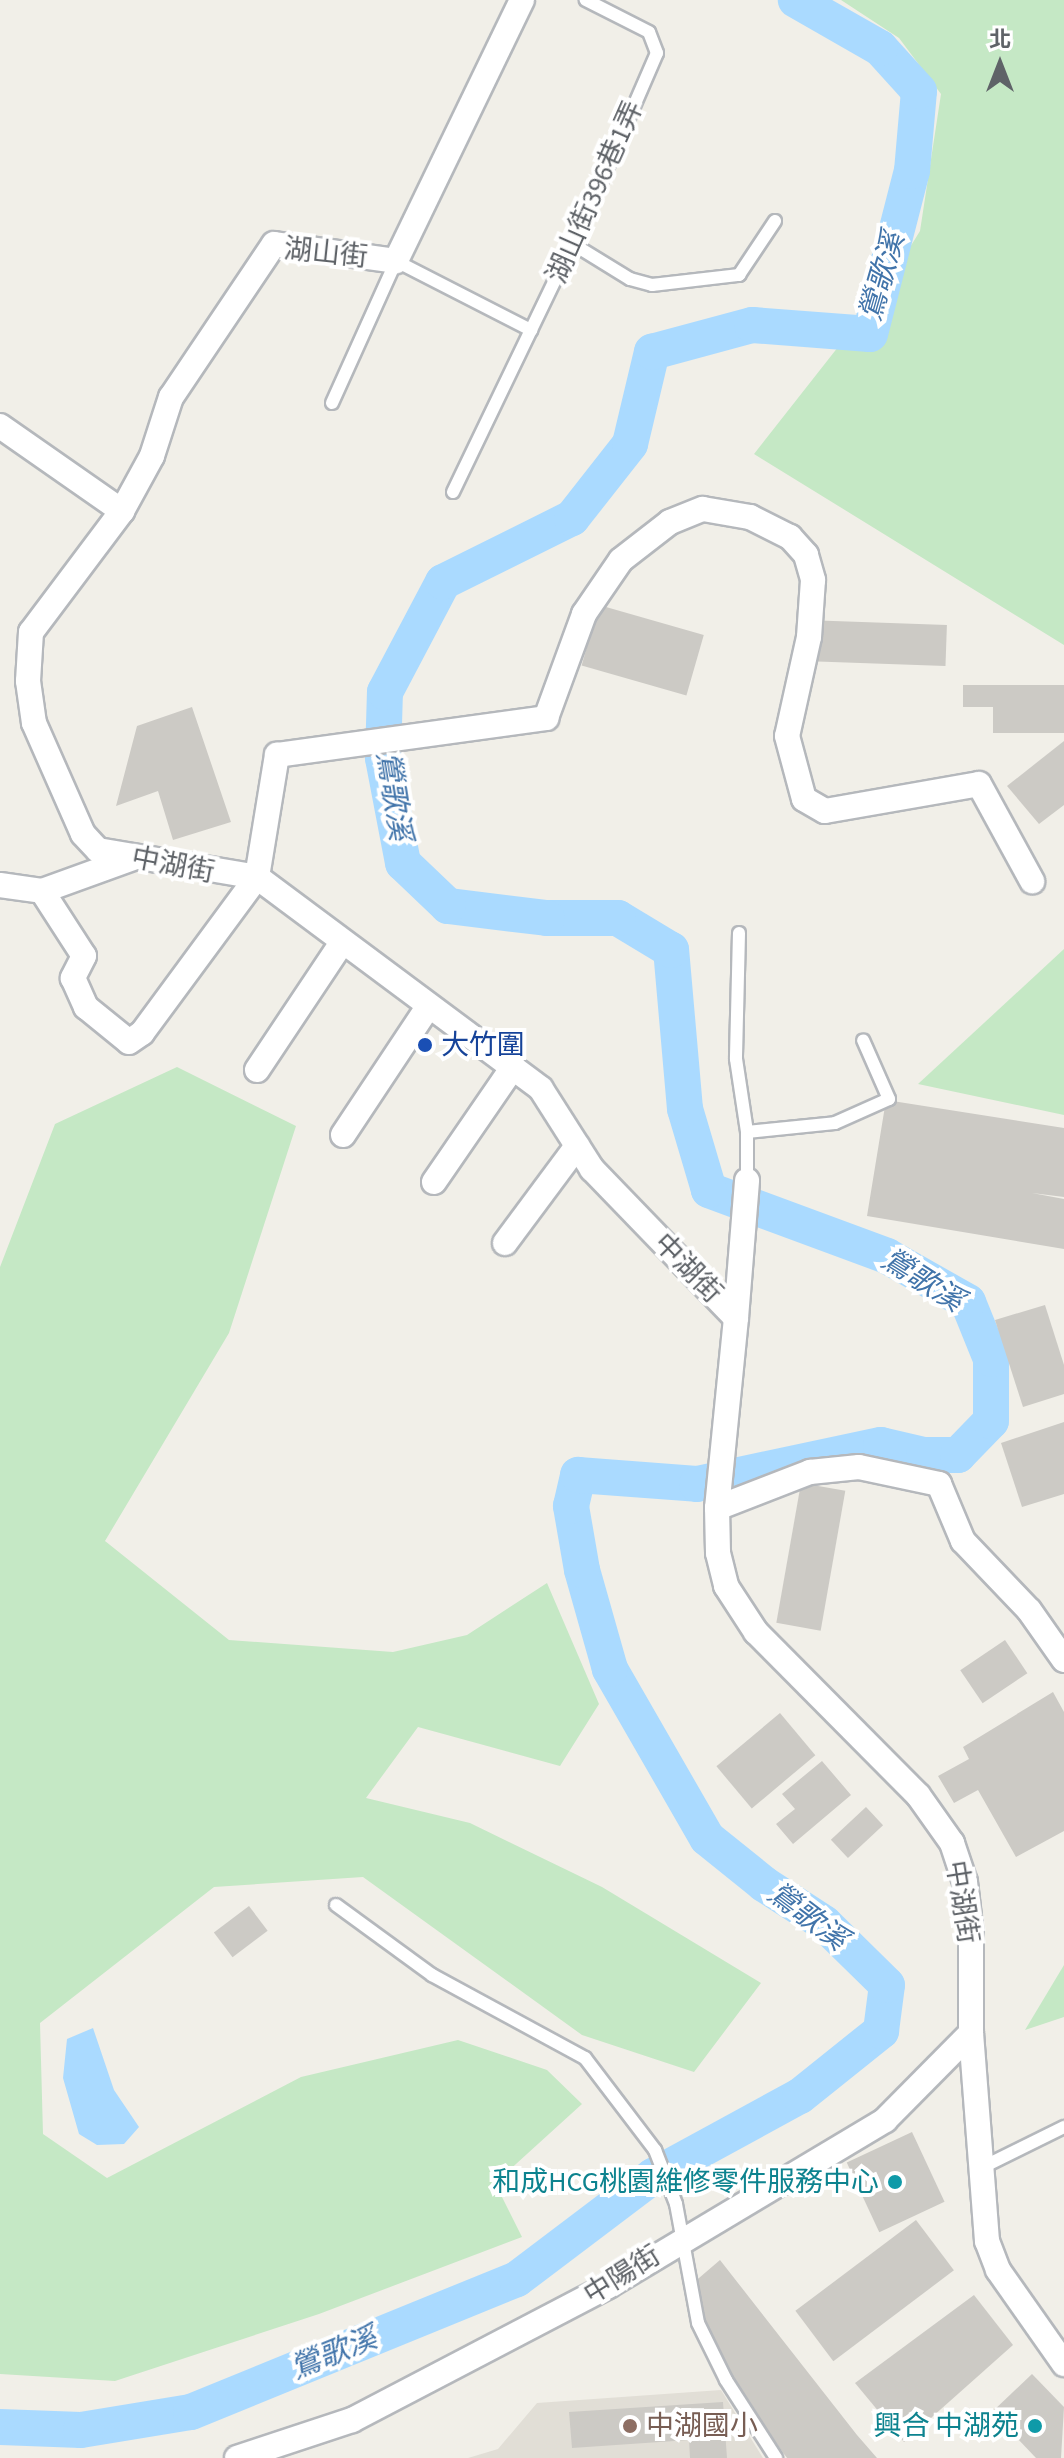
<!DOCTYPE html>
<meta charset="utf-8">
<style>
body{margin:0}
#map{position:relative;width:1064px;height:2458px;overflow:hidden;background:#f1efe8;font-family:"Source Sans 3","Noto Sans TC",sans-serif}
div>[style]{position:absolute}
[style*='--x']{left:calc(var(--x)*1px);top:calc(var(--y)*1px);width:calc(var(--w)*1px);rotate:calc(var(--a)*1deg)}
.education>*{inset:0;background:#e1ded6}
.green>*{inset:0;background:#c5e8c5}
.water>*{inset:0;background:#aadaff}
.river>*{height:36px;margin:-18px;padding:0 18px;transform-origin:18px;border-radius:18px;background:#aadaff}
.building>*{inset:0;background:#cccac5;transform-origin:0 0}
.roads{filter:drop-shadow(2px 0 #b5b8bc) drop-shadow(-2px 0 #b5b8bc) drop-shadow(0 2px #b5b8bc) drop-shadow(0 -2px #b5b8bc)}
.lane>*{height:12px;margin:-6px;padding:0 6px;transform-origin:6px;border-radius:6px;background:#fff}
.street>*{height:24px;margin:-12px;padding:0 12px;transform-origin:12px;border-radius:12px;background:#fff}
.dots>*{width:22px;height:22px;translate:-50% -50%;box-sizing:border-box;border:4px solid #fff;border-radius:50%}
span{translate:-50% -50%;white-space:nowrap;text-align:center;line-height:1.15;-webkit-text-stroke:8px #fff;paint-order:stroke}
.street-label{font-size:28px;color:#5f6368}
.transit-label{font-size:28px;color:#164399}
.left{translate:0 -50%;text-align:left}
.culture-label{font-size:28px;color:#0d838f}
.right{translate:-100% -50%;text-align:right}
.education-label{font-size:28px;color:#785e54}
.water-label{font-size:30px;color:#4174aa;font-style:italic}
.north{position:absolute;left:960px;top:24px;width:80px;height:80px;-webkit-text-stroke:6px #fff;paint-order:stroke;rotate:0deg;font-size:22px;font-weight:700;line-height:32px;text-align:center;color:#5f6368}
.north::after{content:'';display:block;margin:auto;width:28px;height:36px;background:#5f6368;clip-path:polygon(50% 0,100% 100%,50% 72%,0 100%)}
</style>
<div id="map">
<div class="education">
<div style="clip-path:polygon(721px 2390px,763px 2458px,468px 2458px,498px 2449px,537px 2403px)"></div>
</div>
<div class="green">
<div style="clip-path:polygon(841px 0,1064px 0,1064px 645px,754px 454px,886px 286px,920px 231px,941px 94px,899px 38px)"></div>
<div style="clip-path:polygon(1064px 949px,1064px 1115px,918px 1084px)"></div>
<div style="clip-path:polygon(177px 1067px,296px 1126px,229px 1333px,105px 1541px,229px 1640px,393px 1652px,467px 1635px,547px 1583px,599px 1704px,560px 1766px,418px 1727px,366px 1798px,470px 1823px,602px 1887px,761px 1983px,694px 2072px,582px 2035px,363px 1877px,214px 1887px,40px 2023px,43px 2134px,107px 2178px,301px 2077px,458px 2040px,547px 2070px,582px 2104px,495px 2183px,522px 2237px,319px 2314px,115px 2381px,0 2374px,0 1267px,55px 1124px)"></div>
<div style="clip-path:polygon(1064px 1965px,1064px 2017px,1025px 2030px)"></div>
</div>
<div class="water">
<div style="clip-path:polygon(93px 2028px,114px 2090px,139px 2127px,124px 2144px,97px 2145px,79px 2134px,63px 2078px,67px 2039px)"></div>
</div>
<div class="river">
<div style="--x:0;--y:2427;--w:81;--a:2.1"></div>
<div style="--x:81;--y:2430;--w:111;--a:-9.3"></div>
<div style="--x:191;--y:2412;--w:352;--a:-22.2"></div>
<div style="--x:517;--y:2279;--w:171;--a:-37.1"></div>
<div style="--x:653;--y:2176;--w:167;--a:-28.6"></div>
<div style="--x:800;--y:2096;--w:104;--a:-38.7"></div>
<div style="--x:881;--y:2031;--w:46;--a:-82.6"></div>
<div style="--x:887;--y:1985;--w:88;--a:-135.5"></div>
<div style="--x:824;--y:1923;--w:72;--a:-147"></div>
<div style="--x:764;--y:1884;--w:73;--a:-141.1"></div>
<div style="--x:707;--y:1838;--w:195;--a:-119.9"></div>
<div style="--x:610;--y:1669;--w:103;--a:-105.8"></div>
<div style="--x:582;--y:1570;--w:65;--a:-99.8"></div>
<div style="--x:571;--y:1506;--w:32;--a:-77"></div>
<div style="--x:578;--y:1475;--w:119;--a:4.3"></div>
<div style="--x:697;--y:1484;--w:188;--a:-12"></div>
<div style="--x:881;--y:1445;--w:44;--a:13.1"></div>
<div style="--x:924;--y:1455;--w:34;--a:0"></div>
<div style="--x:958;--y:1455;--w:47;--a:-45.9"></div>
<div style="--x:991;--y:1421;--w:62;--a:-90"></div>
<div style="--x:991;--y:1359;--w:61;--a:-112"></div>
<div style="--x:968;--y:1302;--w:93;--a:-150.4"></div>
<div style="--x:887;--y:1256;--w:190;--a:-159.7"></div>
<div style="--x:709;--y:1190;--w:84;--a:-106.5"></div>
<div style="--x:685;--y:1109;--w:160;--a:-95"></div>
<div style="--x:671;--y:950;--w:62;--a:-148.9"></div>
<div style="--x:618;--y:918;--w:71;--a:180"></div>
<div style="--x:547;--y:918;--w:100;--a:-173.1"></div>
<div style="--x:448;--y:906;--w:62;--a:-136.3"></div>
<div style="--x:403;--y:863;--w:107;--a:-100.8"></div>
<div style="--x:383;--y:758;--w:66;--a:-88.3"></div>
<div style="--x:385;--y:692;--w:124;--a:-62.2"></div>
<div style="--x:443;--y:582;--w:144;--a:-26.4"></div>
<div style="--x:572;--y:518;--w:94;--a:-51.9"></div>
<div style="--x:630;--y:444;--w:95;--a:-76.6"></div>
<div style="--x:652;--y:352;--w:104;--a:-15.1"></div>
<div style="--x:752;--y:325;--w:118;--a:4.4"></div>
<div style="--x:870;--y:334;--w:168;--a:-75.6"></div>
<div style="--x:912;--y:171;--w:80;--a:-85"></div>
<div style="--x:919;--y:91;--w:58;--a:-132.2"></div>
<div style="--x:880;--y:48;--w:97;--a:-150.3"></div>
</div>
<div class="building">
<div style="left:599px;top:605px;width:109px;height:63px;rotate:16deg"></div>
<div style="left:805px;top:620px;width:142px;height:41px;rotate:2deg"></div>
<div style="clip-path:polygon(963px 685px,1064px 685px,1064px 733px,993px 733px,993px 707px,963px 707px)"></div>
<div style="clip-path:polygon(192px 707px,231px 822px,173px 840px,158px 791px,116px 806px,137px 726px)"></div>
<div style="clip-path:polygon(1064px 741px,1064px 805px,1039px 824px,1007px 786px)"></div>
<div style="clip-path:polygon(886px 1100px,1064px 1128px,1064px 1197px,1032px 1193px,1064px 1199px,1064px 1249px,867px 1216px)"></div>
<div style="clip-path:polygon(1045px 1305px,1064px 1365px,1064px 1394px,1023px 1407px,995px 1320px)"></div>
<div style="clip-path:polygon(1064px 1422px,1064px 1494px,1022px 1507px,1001px 1443px)"></div>
<div style="left:801px;top:1483px;width:45px;height:142px;rotate:10deg"></div>
<div style="left:1005px;top:1640px;width:40px;height:54px;rotate:56deg"></div>
<div style="clip-path:polygon(1053px 1692px,1064px 1712px,1064px 1831px,1016px 1857px,978px 1790px,954px 1803px,938px 1776px,969px 1759px,963px 1747px)"></div>
<div style="left:780px;top:1713px;width:55px;height:83px;rotate:50deg"></div>
<div style="clip-path:polygon(822px 1761px,851px 1795px,793px 1844px,776px 1824px,795px 1809px,782px 1794px)"></div>
<div style="left:866px;top:1807px;width:25px;height:48px;rotate:47deg"></div>
<div style="left:249px;top:1906px;width:31px;height:44px;rotate:53deg"></div>
<div style="left:912px;top:2132px;width:77px;height:72px;rotate:65deg"></div>
<div style="left:916px;top:2220px;width:63px;height:151px;rotate:53deg"></div>
<div style="clip-path:polygon(720px 2260px,857px 2435px,877px 2458px,787px 2458px,745px 2400px,701px 2318px,692px 2284px)"></div>
<div style="clip-path:polygon(974px 2295px,1013px 2345px,904px 2442px,855px 2383px)"></div>
<div style="clip-path:polygon(1032px 2374px,1064px 2407px,1061px 2458px,1036px 2458px,992px 2412px)"></div>
<div style="clip-path:polygon(723px 2402px,727px 2458px,690px 2458px,689px 2440px,572px 2448px,569px 2412px)"></div>
</div>
<div class="roads">
<div class="lane">
<div style="--x:573;--y:244;--w:67;--a:31.6"></div>
<div style="--x:630;--y:279;--w:23;--a:15"></div>
<div style="--x:652;--y:285;--w:88;--a:-6.6"></div>
<div style="--x:739;--y:275;--w:65;--a:-56.3"></div>
<div style="--x:332;--y:403;--w:156;--a:-65.7"></div>
<div style="--x:396;--y:261;--w:152;--a:27.1"></div>
<div style="--x:453;--y:492;--w:313;--a:-64.3"></div>
<div style="--x:589;--y:210;--w:171;--a:-66.6"></div>
<div style="--x:657;--y:53;--w:22;--a:-111"></div>
<div style="--x:649;--y:32;--w:71;--a:-153.1"></div>
<div style="--x:739;--y:933;--w:126;--a:91.4"></div>
<div style="--x:736;--y:1059;--w:74;--a:81.4"></div>
<div style="--x:747;--y:1132;--w:88;--a:-5.8"></div>
<div style="--x:835;--y:1123;--w:59;--a:-24"></div>
<div style="--x:889;--y:1099;--w:64;--a:-113.8"></div>
<div style="--x:747;--y:1132;--w:48;--a:90"></div>
<div style="--x:336;--y:1905;--w:119;--a:36.1"></div>
<div style="--x:432;--y:1975;--w:174;--a:28.5"></div>
<div style="--x:585;--y:2058;--w:116;--a:52.7"></div>
<div style="--x:655;--y:2150;--w:58;--a:68.7"></div>
<div style="--x:676;--y:2204;--w:121;--a:79.5"></div>
<div style="--x:698;--y:2323;--w:64;--a:63.8"></div>
<div style="--x:726;--y:2380;--w:93;--a:57.3"></div>
<div style="--x:981;--y:2168;--w:93;--a:-26.3"></div>
</div>
<div class="street">
<div style="--x:522;--y:0;--w:290;--a:115.8"></div>
<div style="--x:396;--y:261;--w:123;--a:-172.1"></div>
<div style="--x:274;--y:244;--w:184;--a:123.9"></div>
<div style="--x:171;--y:397;--w:62;--a:107.9"></div>
<div style="--x:152;--y:456;--w:63;--a:118.6"></div>
<div style="--x:122;--y:511;--w:151;--a:126.9"></div>
<div style="--x:31;--y:632;--w:49;--a:93.5"></div>
<div style="--x:28;--y:681;--w:42;--a:81.9"></div>
<div style="--x:34;--y:723;--w:121;--a:66.2"></div>
<div style="--x:83;--y:834;--w:22;--a:47"></div>
<div style="--x:98;--y:850;--w:161;--a:9.6"></div>
<div style="--x:257;--y:877;--w:354;--a:36.7"></div>
<div style="--x:541;--y:1089;--w:95;--a:57.5"></div>
<div style="--x:592;--y:1169;--w:207;--a:46"></div>
<div style="--x:736;--y:1318;--w:191;--a:95.7"></div>
<div style="--x:717;--y:1508;--w:45;--a:88.7"></div>
<div style="--x:718;--y:1553;--w:34;--a:76"></div>
<div style="--x:726;--y:1586;--w:55;--a:56.9"></div>
<div style="--x:756;--y:1632;--w:230;--a:45.2"></div>
<div style="--x:918;--y:1795;--w:59;--a:54.7"></div>
<div style="--x:952;--y:1843;--w:41;--a:71.6"></div>
<div style="--x:965;--y:1882;--w:52;--a:83.4"></div>
<div style="--x:971;--y:1934;--w:99;--a:90"></div>
<div style="--x:971;--y:2033;--w:209;--a:85.6"></div>
<div style="--x:987;--y:2241;--w:31;--a:69"></div>
<div style="--x:998;--y:2270;--w:115;--a:54.9"></div>
<div style="--x:0;--y:426;--w:149;--a:34.9"></div>
<div style="--x:0;--y:885;--w:42;--a:8.1"></div>
<div style="--x:42;--y:891;--w:97;--a:-19.9"></div>
<div style="--x:42;--y:891;--w:77;--a:57.1"></div>
<div style="--x:84;--y:956;--w:25;--a:117"></div>
<div style="--x:73;--y:978;--w:32;--a:66"></div>
<div style="--x:86;--y:1007;--w:55;--a:39.1"></div>
<div style="--x:129;--y:1042;--w:16;--a:-35"></div>
<div style="--x:142;--y:1033;--w:194;--a:-53.6"></div>
<div style="--x:257;--y:877;--w:124;--a:-80.7"></div>
<div style="--x:277;--y:755;--w:272;--a:-7.8"></div>
<div style="--x:546;--y:718;--w:111;--a:-69.9"></div>
<div style="--x:584;--y:614;--w:65;--a:-55.6"></div>
<div style="--x:621;--y:560;--w:62;--a:-37.8"></div>
<div style="--x:670;--y:522;--w:35;--a:-22"></div>
<div style="--x:703;--y:509;--w:48;--a:9.7"></div>
<div style="--x:750;--y:517;--w:45;--a:26.6"></div>
<div style="--x:790;--y:537;--w:24;--a:48"></div>
<div style="--x:806;--y:555;--w:26;--a:74"></div>
<div style="--x:813;--y:580;--w:57;--a:94"></div>
<div style="--x:809;--y:637;--w:101;--a:102.5"></div>
<div style="--x:787;--y:736;--w:65;--a:74.9"></div>
<div style="--x:804;--y:799;--w:24;--a:30"></div>
<div style="--x:825;--y:811;--w:156;--a:-9.9"></div>
<div style="--x:979;--y:784;--w:111;--a:61.3"></div>
<div style="--x:257;--y:1070;--w:151;--a:-56.3"></div>
<div style="--x:343;--y:1135;--w:154;--a:-56.4"></div>
<div style="--x:434;--y:1182;--w:140;--a:-55.5"></div>
<div style="--x:505;--y:1243;--w:121;--a:-53.4"></div>
<div style="--x:736;--y:1318;--w:138;--a:-85.4"></div>
<div style="--x:717;--y:1508;--w:100;--a:-21.2"></div>
<div style="--x:810;--y:1472;--w:49;--a:-5.8"></div>
<div style="--x:859;--y:1467;--w:82;--a:12"></div>
<div style="--x:939;--y:1484;--w:62;--a:67.2"></div>
<div style="--x:963;--y:1541;--w:95;--a:46.3"></div>
<div style="--x:1029;--y:1610;--w:61;--a:55"></div>
<div style="--x:237;--y:2458;--w:121;--a:-18.3"></div>
<div style="--x:352;--y:2420;--w:289;--a:-27.6"></div>
<div style="--x:608;--y:2286;--w:323;--a:-30.9"></div>
<div style="--x:885;--y:2120;--w:122;--a:-45.3"></div>
</div>
</div>
<div class="dots">
<div style="left:425px;top:1045px;background:#1a4fb4"></div>
<div style="left:895px;top:2182px;background:#0f9aa8"></div>
<div style="left:630px;top:2426px;background:#8d6e63"></div>
<div style="left:1035px;top:2426px;background:#0f9aa8"></div>
</div>
<div class="street-label">
<span style="left:595px;top:192px;rotate:-66deg">湖山街396巷1弄</span>
<span style="left:326px;top:253px;rotate:6deg">湖山街</span>
<span style="left:173px;top:865px;rotate:11deg">中湖街</span>
<span style="left:688px;top:1268px;rotate:46deg">中湖街</span>
<span style="left:962px;top:1902px;rotate:81deg">中湖街</span>
<span style="left:622px;top:2275px;rotate:-32deg">中陽街</span>
</div>
<div class="transit-label">
<span class="left" style="left:441px;top:1045px">大竹圍</span>
</div>
<div class="culture-label">
<span class="right" style="left:879px;top:2182px">和成HCG桃園維修零件服務中心</span>
<span class="right" style="left:1019px;top:2426px">興合 中湖苑</span>
</div>
<div class="education-label">
<span class="left" style="left:646px;top:2426px">中湖國小</span>
</div>
<div class="water-label">
<span style="left:883px;top:277px;rotate:-74deg">鶯歌溪</span>
<span style="left:393px;top:796px;rotate:81deg">鶯歌溪</span>
<span style="left:922px;top:1281px;rotate:32deg">鶯歌溪</span>
<span style="left:807px;top:1917px;rotate:37deg">鶯歌溪</span>
<span style="left:334px;top:2354px;rotate:-22deg">鶯歌溪</span>
</div>
<div class="north">北</div>
</div>
